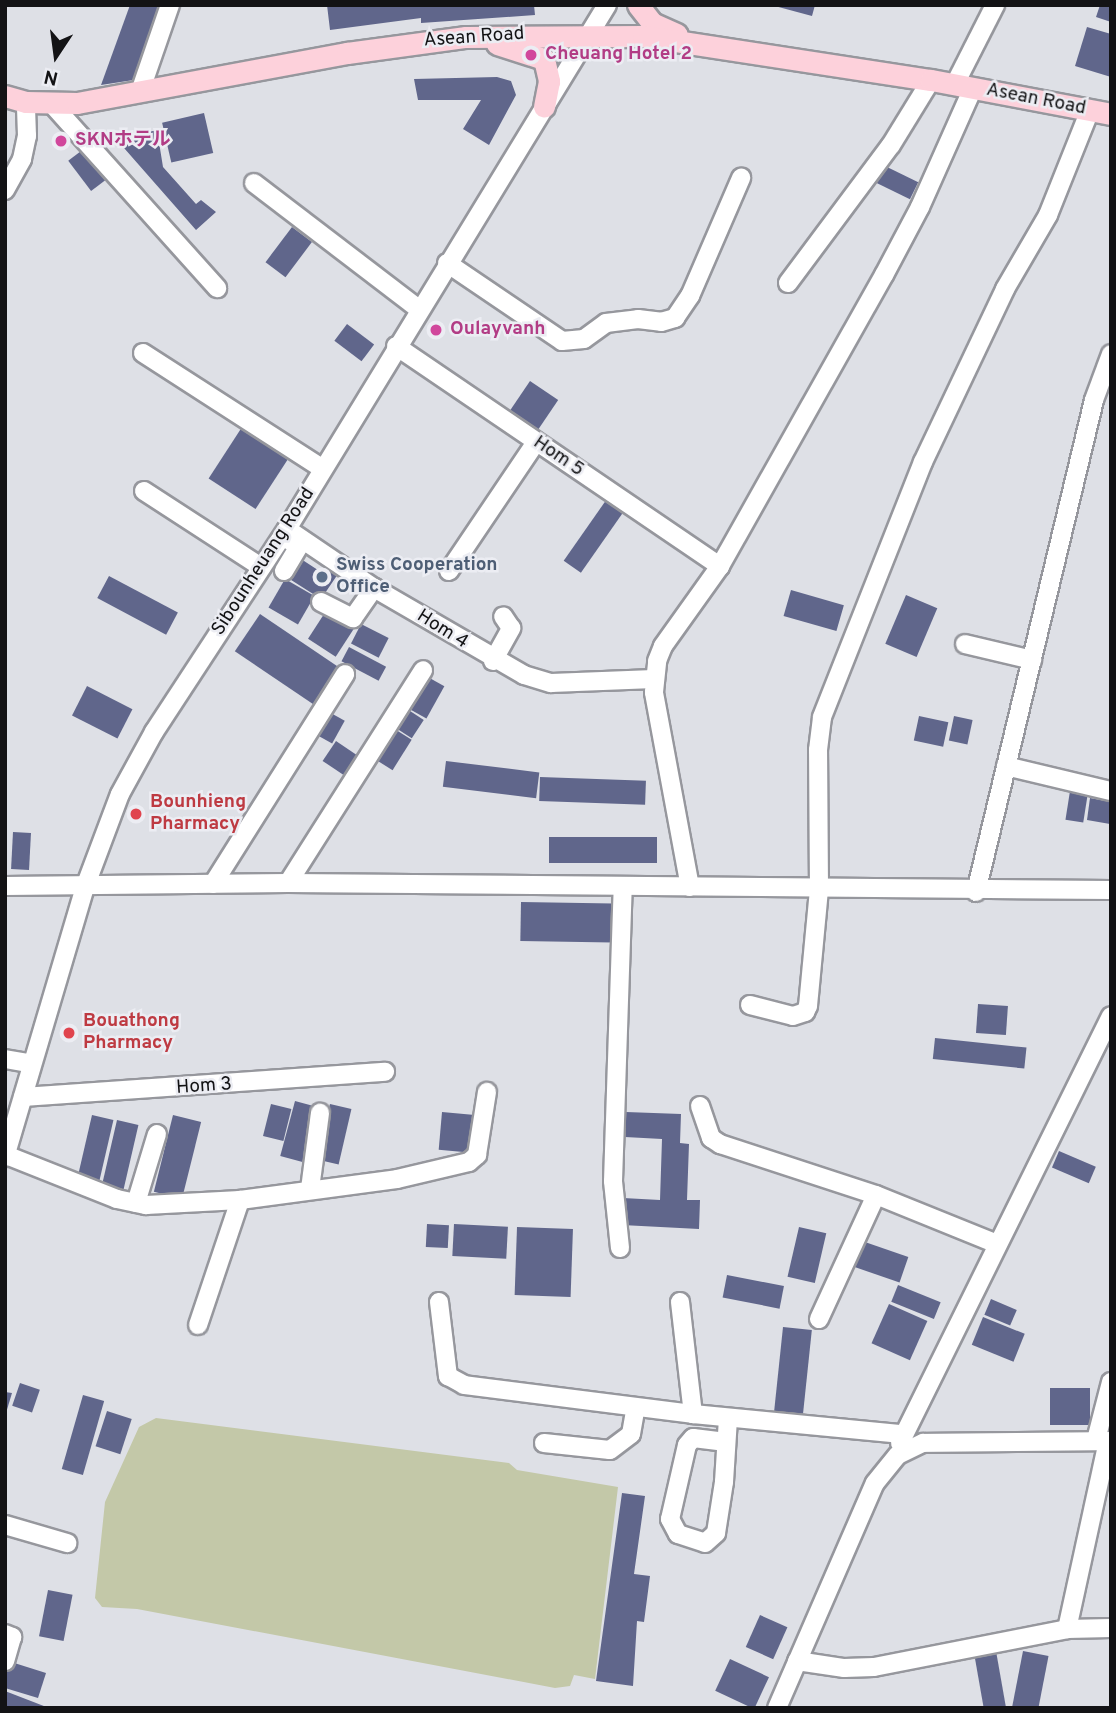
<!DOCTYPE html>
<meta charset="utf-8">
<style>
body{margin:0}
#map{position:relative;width:1116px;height:1713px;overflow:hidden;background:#dee0e6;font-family:Overpass,"Noto Sans JP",sans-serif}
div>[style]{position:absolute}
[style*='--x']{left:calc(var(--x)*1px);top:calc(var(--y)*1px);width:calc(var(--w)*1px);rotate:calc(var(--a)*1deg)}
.green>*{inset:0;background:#c3c8a8}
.building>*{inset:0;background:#60668b;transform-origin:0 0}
.roads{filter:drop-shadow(2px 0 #96979d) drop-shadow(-2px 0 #96979d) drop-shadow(0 2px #96979d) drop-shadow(0 -2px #96979d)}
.minor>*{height:18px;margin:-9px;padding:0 9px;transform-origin:9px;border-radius:9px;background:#fff}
.major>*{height:21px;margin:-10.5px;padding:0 10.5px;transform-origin:10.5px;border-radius:10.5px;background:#fdd1db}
.dots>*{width:19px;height:19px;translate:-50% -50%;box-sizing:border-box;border:4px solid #ecedf3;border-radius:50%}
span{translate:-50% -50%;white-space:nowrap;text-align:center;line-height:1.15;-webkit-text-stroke:5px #ecedf3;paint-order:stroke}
.street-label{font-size:19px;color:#131315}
.hotel-label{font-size:19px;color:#b23c85;font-weight:700}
.left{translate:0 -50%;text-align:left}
.service-label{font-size:19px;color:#4e5e75;font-weight:700}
.health-label{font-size:19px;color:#be3a42;font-weight:700}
.frame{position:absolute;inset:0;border:7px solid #131315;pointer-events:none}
.north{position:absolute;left:21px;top:21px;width:70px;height:70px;-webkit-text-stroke:5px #ecedf3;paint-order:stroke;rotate:193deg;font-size:19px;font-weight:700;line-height:28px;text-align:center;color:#131315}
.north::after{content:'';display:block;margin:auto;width:24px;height:32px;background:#131315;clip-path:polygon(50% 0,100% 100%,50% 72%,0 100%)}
</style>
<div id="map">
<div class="green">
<div style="clip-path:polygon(156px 1418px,509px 1463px,517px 1470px,618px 1487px,595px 1679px,574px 1675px,570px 1686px,555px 1688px,137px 1609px,102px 1607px,95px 1598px,105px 1502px,139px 1427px)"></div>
</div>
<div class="building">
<div style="clip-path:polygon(130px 5px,166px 5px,140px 79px,101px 85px)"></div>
<div style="clip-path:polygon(327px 5px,534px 5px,535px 15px,421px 23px,421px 18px,330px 30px)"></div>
<div style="clip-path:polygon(771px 5px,815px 5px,812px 16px)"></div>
<div style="clip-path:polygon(1100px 5px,1111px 5px,1111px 22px,1096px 17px)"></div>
<div style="clip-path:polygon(1087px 27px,1111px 34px,1111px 77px,1075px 66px)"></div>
<div style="clip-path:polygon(497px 77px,511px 81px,516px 95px,489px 145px,463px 129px,481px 100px,418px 100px,414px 79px)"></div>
<div style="left:204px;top:113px;width:41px;height:43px;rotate:77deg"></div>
<div style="clip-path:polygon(157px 130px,163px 167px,196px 204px,201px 200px,216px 212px,196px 230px,117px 140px)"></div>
<div style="left:85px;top:148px;width:38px;height:21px;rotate:53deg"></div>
<div style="left:885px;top:166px;width:37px;height:19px;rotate:26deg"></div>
<div style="left:292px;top:227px;width:25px;height:44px;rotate:37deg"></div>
<div style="left:347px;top:324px;width:34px;height:21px;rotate:37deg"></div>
<div style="left:530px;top:381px;width:34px;height:36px;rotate:34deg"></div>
<div style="left:244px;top:424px;width:56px;height:65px;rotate:33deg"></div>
<div style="left:609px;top:496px;width:21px;height:79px;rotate:35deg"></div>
<div style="clip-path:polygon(301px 559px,324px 574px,330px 565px,340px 571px,321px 599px,288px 578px)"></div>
<div style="left:109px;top:576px;width:78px;height:25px;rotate:28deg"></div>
<div style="left:285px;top:579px;width:34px;height:33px;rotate:30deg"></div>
<div style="left:791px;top:590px;width:55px;height:27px;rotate:16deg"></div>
<div style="left:906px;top:595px;width:34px;height:53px;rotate:23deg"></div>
<div style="left:326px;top:611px;width:33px;height:33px;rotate:33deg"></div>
<div style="left:260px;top:614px;width:100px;height:45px;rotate:34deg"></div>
<div style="left:361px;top:624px;width:31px;height:22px;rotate:27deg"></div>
<div style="left:349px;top:647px;width:42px;height:16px;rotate:28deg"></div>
<div style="left:426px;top:676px;width:21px;height:37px;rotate:29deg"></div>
<div style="left:87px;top:686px;width:51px;height:33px;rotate:27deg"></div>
<div style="left:407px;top:709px;width:20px;height:22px;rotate:33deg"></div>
<div style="left:329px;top:712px;width:18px;height:26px;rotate:29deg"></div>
<div style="left:919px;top:716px;width:30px;height:25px;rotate:12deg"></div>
<div style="left:954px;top:716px;width:19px;height:25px;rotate:12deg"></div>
<div style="left:393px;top:728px;width:22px;height:36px;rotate:32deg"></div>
<div style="left:336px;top:741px;width:29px;height:24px;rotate:34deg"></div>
<div style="left:446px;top:761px;width:94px;height:26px;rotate:7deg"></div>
<div style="left:540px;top:777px;width:106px;height:24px;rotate:2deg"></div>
<div style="left:1070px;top:791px;width:18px;height:29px;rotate:9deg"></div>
<div style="clip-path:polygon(1090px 798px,1111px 802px,1110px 824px,1087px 820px)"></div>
<div style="left:13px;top:832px;width:18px;height:37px;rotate:3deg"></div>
<div style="left:657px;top:837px;width:26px;height:108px;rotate:90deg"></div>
<div style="left:521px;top:902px;width:92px;height:39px;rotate:1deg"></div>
<div style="left:978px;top:1004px;width:30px;height:29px;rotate:4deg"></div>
<div style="left:935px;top:1038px;width:92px;height:21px;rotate:6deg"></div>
<div style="left:295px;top:1101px;width:23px;height:57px;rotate:15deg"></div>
<div style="left:271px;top:1104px;width:21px;height:33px;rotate:14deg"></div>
<div style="left:330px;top:1104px;width:22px;height:57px;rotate:13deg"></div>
<div style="left:442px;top:1112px;width:33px;height:38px;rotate:5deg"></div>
<div style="clip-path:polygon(626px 1112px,681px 1114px,680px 1143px,689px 1144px,687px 1200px,700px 1200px,699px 1229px,622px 1225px,623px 1198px,660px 1200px,662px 1139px,625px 1137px)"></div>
<div style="left:92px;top:1115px;width:22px;height:67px;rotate:13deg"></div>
<div style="left:173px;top:1115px;width:29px;height:79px;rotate:14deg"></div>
<div style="left:117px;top:1120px;width:22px;height:71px;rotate:13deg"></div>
<div style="left:1059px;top:1151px;width:40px;height:18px;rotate:23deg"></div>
<div style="left:427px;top:1224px;width:22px;height:23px;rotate:3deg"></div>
<div style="left:454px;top:1224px;width:54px;height:32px;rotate:3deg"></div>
<div style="left:517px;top:1227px;width:56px;height:68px;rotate:2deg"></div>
<div style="left:799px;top:1227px;width:28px;height:51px;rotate:13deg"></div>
<div style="left:862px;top:1241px;width:49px;height:27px;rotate:19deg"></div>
<div style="left:727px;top:1275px;width:58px;height:23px;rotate:11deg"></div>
<div style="left:898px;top:1285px;width:46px;height:18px;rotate:22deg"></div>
<div style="left:991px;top:1299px;width:28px;height:17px;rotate:23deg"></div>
<div style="left:889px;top:1304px;width:42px;height:43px;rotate:24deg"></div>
<div style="left:983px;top:1317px;width:45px;height:30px;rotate:22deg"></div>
<div style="left:783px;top:1327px;width:29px;height:90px;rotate:6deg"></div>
<div style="left:20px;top:1383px;width:21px;height:24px;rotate:19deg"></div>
<div style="left:1050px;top:1388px;width:40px;height:37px"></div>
<div style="clip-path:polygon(5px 1392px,12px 1393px,6px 1413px,5px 1413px)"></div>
<div style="left:83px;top:1395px;width:22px;height:77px;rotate:16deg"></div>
<div style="left:107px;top:1411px;width:26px;height:37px;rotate:18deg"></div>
<div style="clip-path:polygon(622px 1493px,645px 1496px,634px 1574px,650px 1576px,644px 1622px,637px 1621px,633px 1686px,596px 1681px)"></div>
<div style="left:48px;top:1590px;width:25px;height:47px;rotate:11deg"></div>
<div style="left:760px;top:1615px;width:30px;height:35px;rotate:24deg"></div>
<div style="left:996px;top:1651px;width:58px;height:22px;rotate:80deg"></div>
<div style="left:1023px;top:1651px;width:26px;height:58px;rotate:11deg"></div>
<div style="left:730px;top:1659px;width:43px;height:35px;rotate:25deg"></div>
<div style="clip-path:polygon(8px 1661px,46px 1673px,38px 1698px,5px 1688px)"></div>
<div style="clip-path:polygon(5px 1691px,49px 1708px,5px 1708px)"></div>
</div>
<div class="roads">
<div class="minor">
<div style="--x:955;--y:84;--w:89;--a:-63.1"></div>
<div style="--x:140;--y:92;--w:92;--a:-71"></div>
<div style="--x:51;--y:103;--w:249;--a:48.1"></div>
<div style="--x:254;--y:183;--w:208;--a:37.4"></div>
<div style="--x:5;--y:190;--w:35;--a:-61"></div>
<div style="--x:22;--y:159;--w:24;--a:-78"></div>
<div style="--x:27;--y:136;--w:34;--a:-92"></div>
<div style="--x:447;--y:263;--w:139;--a:34.1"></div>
<div style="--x:562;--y:341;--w:22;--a:-5"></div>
<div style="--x:584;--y:339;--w:27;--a:-36"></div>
<div style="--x:606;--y:323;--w:32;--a:-7"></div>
<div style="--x:638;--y:319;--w:23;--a:7"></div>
<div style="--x:661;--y:322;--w:15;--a:-16"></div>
<div style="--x:675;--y:318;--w:27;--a:-56"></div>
<div style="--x:690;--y:296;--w:129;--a:-66.6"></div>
<div style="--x:788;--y:283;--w:172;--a:-53.3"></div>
<div style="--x:891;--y:145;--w:76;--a:-58.4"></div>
<div style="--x:396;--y:346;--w:392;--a:34.2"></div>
<div style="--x:143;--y:353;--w:214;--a:32.8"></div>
<div style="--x:144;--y:491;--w:140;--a:33"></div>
<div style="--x:287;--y:529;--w:105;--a:34.1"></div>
<div style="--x:374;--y:588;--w:173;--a:30.1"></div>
<div style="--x:524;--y:675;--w:28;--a:17"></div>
<div style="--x:551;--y:683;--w:103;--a:-2.2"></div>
<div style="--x:284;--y:571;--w:29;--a:-59"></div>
<div style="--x:299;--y:546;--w:16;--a:-150"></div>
<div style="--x:449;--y:571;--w:156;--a:-56"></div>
<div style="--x:321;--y:602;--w:36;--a:27"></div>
<div style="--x:353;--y:618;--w:37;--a:-55"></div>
<div style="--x:965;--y:644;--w:69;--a:13.4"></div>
<div style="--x:493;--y:661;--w:38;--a:-61"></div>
<div style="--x:511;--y:628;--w:14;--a:-124"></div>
<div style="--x:1006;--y:766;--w:107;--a:13.5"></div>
<div style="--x:288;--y:883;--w:252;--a:-57.6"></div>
<div style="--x:213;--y:884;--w:248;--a:-57.8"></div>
<div style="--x:5;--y:886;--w:283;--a:-0.6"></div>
<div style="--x:288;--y:883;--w:823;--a:0.49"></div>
<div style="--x:690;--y:887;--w:198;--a:-100.5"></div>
<div style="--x:654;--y:692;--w:31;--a:-84"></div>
<div style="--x:657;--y:661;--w:16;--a:-68"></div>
<div style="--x:663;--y:646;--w:98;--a:-54.5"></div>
<div style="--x:720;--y:566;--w:334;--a:-60.6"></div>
<div style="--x:884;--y:275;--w:77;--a:-62.1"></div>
<div style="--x:920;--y:207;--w:130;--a:-66"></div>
<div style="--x:976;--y:892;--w:506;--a:-76.51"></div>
<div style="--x:1094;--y:400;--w:49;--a:-69.7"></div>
<div style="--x:750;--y:1005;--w:44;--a:14.3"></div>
<div style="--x:793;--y:1016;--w:13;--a:-18"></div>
<div style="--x:805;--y:1012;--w:7;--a:-63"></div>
<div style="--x:808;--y:1006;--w:118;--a:-84.6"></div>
<div style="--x:819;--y:889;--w:139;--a:-90.4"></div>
<div style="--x:818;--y:750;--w:33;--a:-83"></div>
<div style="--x:822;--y:717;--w:274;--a:-68.4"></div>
<div style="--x:923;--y:462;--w:191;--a:-64.6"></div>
<div style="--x:1005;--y:289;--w:86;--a:-59.8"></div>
<div style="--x:1048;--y:215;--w:113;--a:-68.2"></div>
<div style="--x:5;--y:1059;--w:27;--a:10"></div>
<div style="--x:23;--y:1097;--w:363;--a:-4"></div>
<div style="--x:700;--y:1106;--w:34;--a:71"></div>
<div style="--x:711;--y:1138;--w:11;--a:34"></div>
<div style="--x:720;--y:1144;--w:164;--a:18.1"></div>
<div style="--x:876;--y:1195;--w:131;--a:22"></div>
<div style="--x:6;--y:1155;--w:119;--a:21.6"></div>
<div style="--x:117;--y:1199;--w:30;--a:12"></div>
<div style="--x:146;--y:1205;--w:94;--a:-3"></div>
<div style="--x:240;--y:1200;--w:158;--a:-7.6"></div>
<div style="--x:397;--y:1179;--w:74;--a:-13.3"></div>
<div style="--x:469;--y:1162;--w:11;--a:-41"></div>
<div style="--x:477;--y:1155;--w:64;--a:-81"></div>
<div style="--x:5;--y:1157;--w:282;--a:-73.5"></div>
<div style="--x:85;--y:887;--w:99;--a:-69.4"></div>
<div style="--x:120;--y:794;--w:71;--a:-61.3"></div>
<div style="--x:154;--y:732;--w:243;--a:-56.8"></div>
<div style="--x:287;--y:529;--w:614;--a:-58.59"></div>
<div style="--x:310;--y:1189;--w:77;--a:-82.5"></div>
<div style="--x:136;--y:1203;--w:72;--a:-73.1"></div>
<div style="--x:620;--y:1248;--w:67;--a:-96"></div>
<div style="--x:613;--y:1181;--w:294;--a:-88.1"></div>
<div style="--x:439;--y:1302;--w:75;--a:83.1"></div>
<div style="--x:448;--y:1376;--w:18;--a:29"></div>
<div style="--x:464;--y:1385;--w:231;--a:7.2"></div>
<div style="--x:693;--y:1414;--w:210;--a:5.5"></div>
<div style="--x:680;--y:1302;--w:113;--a:83.4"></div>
<div style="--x:819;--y:1319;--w:136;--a:-65.3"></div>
<div style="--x:198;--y:1325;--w:132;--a:-71.4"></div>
<div style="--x:1096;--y:1440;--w:60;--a:-75.5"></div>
<div style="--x:726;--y:1442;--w:33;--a:-173"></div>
<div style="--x:693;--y:1438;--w:9;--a:131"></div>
<div style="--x:687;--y:1445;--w:76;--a:102.9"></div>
<div style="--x:670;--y:1519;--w:17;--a:62"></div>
<div style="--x:678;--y:1534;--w:28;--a:18"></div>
<div style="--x:705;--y:1543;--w:15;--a:-42"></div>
<div style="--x:716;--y:1533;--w:52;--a:-81.1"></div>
<div style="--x:724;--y:1482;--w:64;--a:-86.4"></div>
<div style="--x:544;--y:1443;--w:66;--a:6.1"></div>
<div style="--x:610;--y:1450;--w:26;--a:-37"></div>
<div style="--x:631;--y:1434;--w:27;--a:-80"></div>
<div style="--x:900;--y:1443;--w:476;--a:-63.7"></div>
<div style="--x:5;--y:1525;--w:65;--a:16.2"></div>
<div style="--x:1067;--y:1629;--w:192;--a:-77.7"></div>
<div style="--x:5;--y:1634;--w:8;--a:23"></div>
<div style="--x:12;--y:1637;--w:25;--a:106"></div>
<div style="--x:797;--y:1661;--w:48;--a:8.5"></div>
<div style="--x:844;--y:1668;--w:30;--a:-2"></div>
<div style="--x:874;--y:1667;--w:197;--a:-11.1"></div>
<div style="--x:1067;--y:1629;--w:44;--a:-1.3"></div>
<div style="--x:777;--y:1708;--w:245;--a:-66.5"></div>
<div style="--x:875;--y:1483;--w:36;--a:-51"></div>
<div style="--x:898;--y:1455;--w:28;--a:-26"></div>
<div style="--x:923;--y:1443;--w:188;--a:-0.6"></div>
</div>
<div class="major">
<div style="--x:638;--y:5;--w:23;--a:52"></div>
<div style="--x:652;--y:23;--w:27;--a:24"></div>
<div style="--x:497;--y:44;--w:49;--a:17.7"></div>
<div style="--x:544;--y:59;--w:23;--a:77"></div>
<div style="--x:549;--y:81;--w:26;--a:101"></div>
<div style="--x:5;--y:96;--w:22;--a:16"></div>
<div style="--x:26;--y:102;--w:51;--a:1.1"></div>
<div style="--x:77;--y:103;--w:275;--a:-10.5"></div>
<div style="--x:347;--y:53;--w:120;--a:-7.7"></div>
<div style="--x:466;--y:37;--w:177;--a:-0.3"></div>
<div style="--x:643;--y:36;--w:291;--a:8.7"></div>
<div style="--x:931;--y:80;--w:183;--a:10.7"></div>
</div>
</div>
<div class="dots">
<div style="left:531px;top:55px;background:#d1479c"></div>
<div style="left:61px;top:141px;background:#d1479c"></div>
<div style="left:436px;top:330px;background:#d1479c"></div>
<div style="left:322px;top:577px;background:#5c6f8a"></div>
<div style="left:136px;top:814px;background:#e0444e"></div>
<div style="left:69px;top:1033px;background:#e0444e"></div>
</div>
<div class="street-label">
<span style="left:474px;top:38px;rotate:-4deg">Asean Road</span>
<span style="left:1036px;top:100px;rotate:11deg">Asean Road</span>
<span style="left:558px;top:457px;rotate:34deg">Hom 5</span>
<span style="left:264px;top:562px;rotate:-57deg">Sibounheuang Road</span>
<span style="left:442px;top:630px;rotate:32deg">Hom 4</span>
<span style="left:204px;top:1087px;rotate:-4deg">Hom 3</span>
</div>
<div class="hotel-label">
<span class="left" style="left:545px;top:55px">Cheuang Hotel 2</span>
<span class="left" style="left:75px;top:141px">SKNホテル</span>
<span class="left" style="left:450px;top:330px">Oulayvanh</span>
</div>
<div class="service-label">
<span class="left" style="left:336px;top:577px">Swiss Cooperation<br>Office</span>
</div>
<div class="health-label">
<span class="left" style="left:150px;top:814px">Bounhieng<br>Pharmacy</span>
<span class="left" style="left:83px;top:1033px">Bouathong<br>Pharmacy</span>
</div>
<div class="frame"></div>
<div class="north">N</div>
</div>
